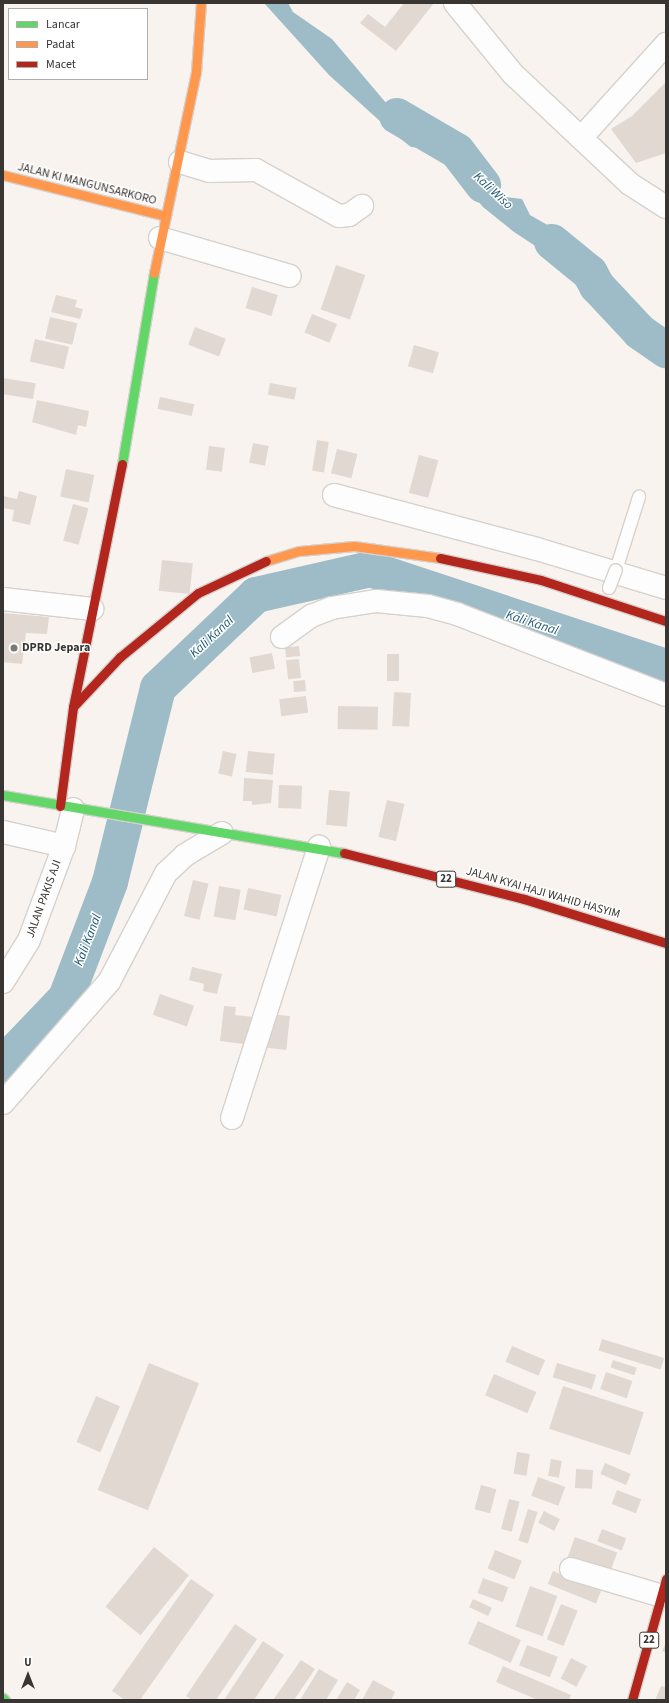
<!DOCTYPE html>
<style>
body{margin:0}
#map{position:relative;width:669px;height:1703px;overflow:hidden;background:#f8f3ef;font-family:"Source Sans 3",sans-serif}
div>[style]{position:absolute}
[style*='--x']{left:calc(var(--x)*1px);top:calc(var(--y)*1px);width:calc(var(--w)*1px);rotate:calc(var(--a)*1deg)}
.water>*{inset:0;background:#9ebcc8}
.river>*{height:36px;margin:-18px;padding:0 18px;transform-origin:18px;border-radius:18px;background:#9ebcc8}
.building>*{inset:0;background:#e1d8d1;transform-origin:0 0}
.roads{filter:drop-shadow(1px 0 #d5d1cd) drop-shadow(-1px 0 #d5d1cd) drop-shadow(0 1px #d5d1cd) drop-shadow(0 -1px #d5d1cd)}
.lane>*{height:12px;margin:-6px;padding:0 6px;transform-origin:6px;border-radius:6px;background:#fefdfd}
.street>*{height:22px;margin:-11px;padding:0 11px;transform-origin:11px;border-radius:11px;background:#fefdfd}
.fast>*{height:9px;margin:-4.5px;padding:0 4.5px;transform-origin:4.5px;border-radius:4.5px;background:#63d668}
.slow>*{height:9px;margin:-4.5px;padding:0 4.5px;transform-origin:4.5px;border-radius:4.5px;background:#ff974d}
.jam>*{height:9px;margin:-4.5px;padding:0 4.5px;transform-origin:4.5px;border-radius:4.5px;background:#b3261e}
.bridges{filter:drop-shadow(1px 0 #d5d1cd) drop-shadow(-1px 0 #d5d1cd) drop-shadow(0 1px #d5d1cd) drop-shadow(0 -1px #d5d1cd)}
.lane-bridge>*{height:12px;margin:-6px;padding:0 6px;transform-origin:6px;border-radius:6px;background:#fefdfd}
.dots>*{width:11px;height:11px;translate:-50% -50%;box-sizing:border-box;border:2px solid #fff;border-radius:50%}
span{translate:-50% -50%;white-space:nowrap;text-align:center;line-height:1.15;-webkit-text-stroke:3px #fff;paint-order:stroke}
.shield-label span{padding:1px 3px;background:#fff;border:1px solid;border-radius:3px;-webkit-text-stroke-width:0}
.shield-label{font-size:11px;color:#393532;font-weight:700}
.street-label{font-size:12px;color:#393532}
.poi-label{font-size:12px;color:#393532;font-weight:700}
.left{translate:0 -50%;text-align:left}
.water-label{font-size:13px;color:#205a70;font-style:italic}
.frame{position:absolute;inset:0;border:4px solid #393532;pointer-events:none}
.legend{position:absolute;left:8px;top:8px;width:140px;height:72px;box-sizing:border-box;background:#fff;border:1px solid #b0aead;margin:0;padding:5px 7px;list-style:none;font-size:12px;color:#393532}
.legend li{display:flex;align-items:center;gap:8px;height:20px}
.legend b{width:20px;border:1px solid #b0aead}
.north{position:absolute;left:8px;top:1655px;width:40px;height:40px;-webkit-text-stroke:3px #fff;paint-order:stroke;rotate:0deg;font-size:11px;font-weight:700;line-height:16px;text-align:center;color:#393532}
.north::after{content:'';display:block;margin:auto;width:14px;height:18px;background:#393532;clip-path:polygon(50% 0,100% 100%,50% 72%,0 100%)}
</style>
<div id="map">
<div class="water">
<div style="clip-path:polygon(264px 3px,288px 3px,293px 12px,332px 39px,392px 110px,449px 148px,465px 146px,485px 168px,498px 196px,522px 199px,530px 215px,551px 227px,560px 242px,590px 263px,590px 273px,575px 272px,514px 232px,483px 207px,434px 149px,411px 147px,392px 132px,329px 75px)"></div>
</div>
<div class="river">
<div style="--x:397;--y:116;--w:69;--a:30.3"></div>
<div style="--x:457;--y:151;--w:43;--a:52.6"></div>
<div style="--x:552;--y:242;--w:49;--a:39.2"></div>
<div style="--x:590;--y:273;--w:15;--a:62"></div>
<div style="--x:597;--y:286;--w:63;--a:46.9"></div>
<div style="--x:640;--y:332;--w:32;--a:35"></div>
<div style="--x:3;--y:1064;--w:91;--a:-46.3"></div>
<div style="--x:66;--y:998;--w:124;--a:-69.2"></div>
<div style="--x:110;--y:882;--w:200;--a:-76.1"></div>
<div style="--x:158;--y:688;--w:135;--a:-43.5"></div>
<div style="--x:256;--y:595;--w:117;--a:-12.8"></div>
<div style="--x:370;--y:569;--w:312;--a:18.3"></div>
</div>
<div class="building">
<div style="clip-path:polygon(404px 3px,434px 3px,396px 51px,360px 23px,368px 14px,385px 27px)"></div>
<div style="clip-path:polygon(666px 82px,666px 153px,636px 163px,611px 129px,632px 116px)"></div>
<div style="left:336px;top:265px;width:31px;height:47px;rotate:19deg"></div>
<div style="left:252px;top:287px;width:27px;height:22px;rotate:17deg"></div>
<div style="clip-path:polygon(56px 295px,77px 300px,75px 307px,83px 309px,80px 319px,51px 312px)"></div>
<div style="left:312px;top:314px;width:27px;height:20px;rotate:22deg"></div>
<div style="left:50px;top:317px;width:28px;height:22px;rotate:13deg"></div>
<div style="left:195px;top:327px;width:33px;height:19px;rotate:21deg"></div>
<div style="left:35px;top:339px;width:35px;height:23px;rotate:13deg"></div>
<div style="left:414px;top:345px;width:26px;height:22px;rotate:16deg"></div>
<div style="left:3px;top:378px;width:33px;height:16px;rotate:9deg"></div>
<div style="left:270px;top:383px;width:27px;height:12px;rotate:10deg"></div>
<div style="left:160px;top:397px;width:35px;height:12px;rotate:12deg"></div>
<div style="clip-path:polygon(37px 400px,89px 411px,86px 427px,78px 425px,76px 435px,32px 422px)"></div>
<div style="left:317px;top:440px;width:12px;height:31px;rotate:9deg"></div>
<div style="left:253px;top:443px;width:16px;height:20px;rotate:11deg"></div>
<div style="left:209px;top:446px;width:16px;height:24px;rotate:7deg"></div>
<div style="left:337px;top:449px;width:21px;height:25px;rotate:14deg"></div>
<div style="left:419px;top:455px;width:20px;height:39px;rotate:15deg"></div>
<div style="left:66px;top:469px;width:29px;height:28px;rotate:12deg"></div>
<div style="clip-path:polygon(19px 491px,37px 496px,30px 525px,12px 521px,14px 510px,3px 508px,3px 496px,17px 499px)"></div>
<div style="left:73px;top:504px;width:16px;height:38px;rotate:15deg"></div>
<div style="left:162px;top:560px;width:31px;height:31px;rotate:6deg"></div>
<div style="clip-path:polygon(3px 613px,49px 617px,47px 634px,26px 633px,22px 664px,3px 662px)"></div>
<div style="left:299px;top:646px;width:10px;height:14px;rotate:84deg"></div>
<div style="left:272px;top:653px;width:16px;height:23px;rotate:79deg"></div>
<div style="left:387px;top:654px;width:12px;height:27px"></div>
<div style="left:299px;top:659px;width:19px;height:13px;rotate:84deg"></div>
<div style="left:305px;top:680px;width:11px;height:12px;rotate:85deg"></div>
<div style="left:394px;top:692px;width:17px;height:34px;rotate:3deg"></div>
<div style="left:306px;top:696px;width:17px;height:27px;rotate:83deg"></div>
<div style="left:338px;top:706px;width:40px;height:23px;rotate:1deg"></div>
<div style="left:223px;top:751px;width:14px;height:23px;rotate:12deg"></div>
<div style="left:248px;top:751px;width:27px;height:21px;rotate:6deg"></div>
<div style="clip-path:polygon(244px 778px,273px 780px,271px 803px,252px 805px,252px 801px,243px 801px)"></div>
<div style="left:279px;top:785px;width:23px;height:23px;rotate:2deg"></div>
<div style="left:329px;top:790px;width:21px;height:35px;rotate:5deg"></div>
<div style="left:387px;top:800px;width:18px;height:38px;rotate:13deg"></div>
<div style="left:193px;top:880px;width:16px;height:37px;rotate:14deg"></div>
<div style="left:219px;top:886px;width:22px;height:31px;rotate:10deg"></div>
<div style="left:248px;top:888px;width:34px;height:22px;rotate:12deg"></div>
<div style="clip-path:polygon(192px 967px,222px 974px,217px 994px,203px 991px,204px 984px,189px 980px)"></div>
<div style="left:160px;top:994px;width:36px;height:22px;rotate:19deg"></div>
<div style="clip-path:polygon(224px 1006px,236px 1007px,235px 1015px,254px 1017px,251px 1045px,220px 1041px)"></div>
<div style="left:270px;top:1014px;width:20px;height:34px;rotate:6deg"></div>
<div style="left:602px;top:1339px;width:65px;height:12px;rotate:17deg"></div>
<div style="left:512px;top:1346px;width:36px;height:17px;rotate:23deg"></div>
<div style="left:613px;top:1360px;width:25px;height:8px;rotate:18deg"></div>
<div style="left:149px;top:1363px;width:54px;height:137px;rotate:22deg"></div>
<div style="left:557px;top:1363px;width:41px;height:15px;rotate:17deg"></div>
<div style="left:606px;top:1372px;width:28px;height:18px;rotate:19deg"></div>
<div style="left:494px;top:1374px;width:46px;height:23px;rotate:23deg"></div>
<div style="left:563px;top:1386px;width:85px;height:45px;rotate:18deg"></div>
<div style="left:96px;top:1396px;width:26px;height:50px;rotate:23deg"></div>
<div style="left:517px;top:1452px;width:13px;height:22px;rotate:9deg"></div>
<div style="left:551px;top:1459px;width:11px;height:17px;rotate:10deg"></div>
<div style="left:605px;top:1463px;width:28px;height:12px;rotate:23deg"></div>
<div style="left:576px;top:1469px;width:17px;height:19px;rotate:3deg"></div>
<div style="left:538px;top:1477px;width:29px;height:20px;rotate:20deg"></div>
<div style="left:481px;top:1485px;width:16px;height:25px;rotate:15deg"></div>
<div style="left:617px;top:1490px;width:26px;height:15px;rotate:21deg"></div>
<div style="left:509px;top:1499px;width:11px;height:31px;rotate:15deg"></div>
<div style="left:528px;top:1509px;width:10px;height:33px;rotate:17deg"></div>
<div style="left:544px;top:1511px;width:18px;height:13px;rotate:27deg"></div>
<div style="left:602px;top:1529px;width:26px;height:13px;rotate:21deg"></div>
<div style="left:575px;top:1537px;width:45px;height:23px;rotate:20deg"></div>
<div style="left:154px;top:1547px;width:45px;height:77px;rotate:39deg"></div>
<div style="left:495px;top:1550px;width:29px;height:20px;rotate:22deg"></div>
<div style="left:553px;top:1571px;width:52px;height:14px;rotate:22deg"></div>
<div style="left:483px;top:1578px;width:27px;height:16px;rotate:20deg"></div>
<div style="clip-path:polygon(191px 1579px,214px 1595px,140px 1700px,125px 1700px,112px 1691px)"></div>
<div style="left:530px;top:1586px;width:29px;height:43px;rotate:20deg"></div>
<div style="left:473px;top:1599px;width:21px;height:9px;rotate:25deg"></div>
<div style="left:561px;top:1604px;width:18px;height:38px;rotate:22deg"></div>
<div style="left:478px;top:1621px;width:47px;height:25px;rotate:24deg"></div>
<div style="clip-path:polygon(235px 1624px,257px 1639px,216px 1700px,192px 1700px,186px 1696px)"></div>
<div style="clip-path:polygon(263px 1641px,284px 1655px,254px 1700px,224px 1700px)"></div>
<div style="clip-path:polygon(666px 1643px,666px 1653px,662px 1651px)"></div>
<div style="left:527px;top:1645px;width:33px;height:22px;rotate:21deg"></div>
<div style="left:571px;top:1658px;width:18px;height:23px;rotate:27deg"></div>
<div style="clip-path:polygon(301px 1660px,315px 1669px,294px 1700px,273px 1700px)"></div>
<div style="clip-path:polygon(503px 1666px,571px 1695px,569px 1700px,538px 1700px,496px 1682px)"></div>
<div style="clip-path:polygon(319px 1669px,338px 1680px,326px 1700px,300px 1700px)"></div>
<div style="clip-path:polygon(373px 1680px,395px 1692px,391px 1700px,362px 1700px)"></div>
<div style="clip-path:polygon(347px 1682px,360px 1690px,354px 1700px,336px 1700px)"></div>
<div style="clip-path:polygon(661px 1686px,666px 1687px,666px 1700px,655px 1700px)"></div>
</div>
<div class="roads">
<div class="lane">
<div style="--x:616;--y:570;--w:77;--a:-72.5"></div>
</div>
<div class="street">
<div style="--x:455;--y:3;--w:92;--a:50.8"></div>
<div style="--x:513;--y:74;--w:93;--a:43.3"></div>
<div style="--x:581;--y:138;--w:127;--a:-47.9"></div>
<div style="--x:581;--y:138;--w:67;--a:43.2"></div>
<div style="--x:630;--y:184;--w:43;--a:32.6"></div>
<div style="--x:180;--y:162;--w:30;--a:17"></div>
<div style="--x:209;--y:171;--w:47;--a:-1.2"></div>
<div style="--x:256;--y:170;--w:95;--a:29"></div>
<div style="--x:339;--y:216;--w:10;--a:-6"></div>
<div style="--x:349;--y:215;--w:16;--a:-35"></div>
<div style="--x:160;--y:238;--w:135;--a:16.3"></div>
<div style="--x:334;--y:495;--w:210;--a:14.9"></div>
<div style="--x:537;--y:549;--w:135;--a:16.8"></div>
<div style="--x:3;--y:599;--w:90;--a:6.4"></div>
<div style="--x:282;--y:637;--w:36;--a:-36"></div>
<div style="--x:311;--y:616;--w:22;--a:-21"></div>
<div style="--x:332;--y:608;--w:45;--a:-9"></div>
<div style="--x:376;--y:601;--w:52;--a:5.5"></div>
<div style="--x:428;--y:606;--w:30;--a:15"></div>
<div style="--x:457;--y:614;--w:224;--a:21.2"></div>
<div style="--x:3;--y:832;--w:63;--a:12.9"></div>
<div style="--x:3;--y:982;--w:49;--a:-58.2"></div>
<div style="--x:29;--y:940;--w:100;--a:-69.6"></div>
<div style="--x:64;--y:846;--w:38;--a:-76"></div>
<div style="--x:3;--y:1103;--w:161;--a:-48.8"></div>
<div style="--x:109;--y:982;--w:123;--a:-62.4"></div>
<div style="--x:166;--y:873;--w:26;--a:-43"></div>
<div style="--x:185;--y:855;--w:43;--a:-30.7"></div>
<div style="--x:232;--y:1118;--w:285;--a:-72.2"></div>
<div style="--x:571;--y:1569;--w:92;--a:16.5"></div>
</div>
<div class="fast">
<div style="--x:122;--y:464;--w:194;--a:-80.5"></div>
<div style="--x:3;--y:795;--w:346;--a:9.7"></div>
<div style="--x:3;--y:1698;--w:3;--a:45"></div>
</div>
<div class="slow">
<div style="--x:3;--y:175;--w:168;--a:14.1"></div>
<div style="--x:154;--y:273;--w:205;--a:-78.2"></div>
<div style="--x:196;--y:72;--w:69;--a:-85.9"></div>
<div style="--x:266;--y:561;--w:34;--a:-17"></div>
<div style="--x:299;--y:551;--w:55;--a:-5.2"></div>
<div style="--x:354;--y:546;--w:87;--a:7.9"></div>
</div>
<div class="jam">
<div style="--x:440;--y:558;--w:103;--a:12.3"></div>
<div style="--x:541;--y:580;--w:132;--a:18.2"></div>
<div style="--x:73;--y:707;--w:69;--a:-46.8"></div>
<div style="--x:120;--y:657;--w:101;--a:-39.4"></div>
<div style="--x:198;--y:593;--w:75;--a:-25.2"></div>
<div style="--x:60;--y:806;--w:100;--a:-82.5"></div>
<div style="--x:73;--y:707;--w:248;--a:-78.6"></div>
<div style="--x:344;--y:853;--w:186;--a:14.3"></div>
<div style="--x:524;--y:899;--w:149;--a:17.2"></div>
<div style="--x:632;--y:1700;--w:126;--a:-74.3"></div>
</div>
</div>
<div class="bridges">
<div class="lane-bridge">
<div style="--x:609;--y:588;--w:19;--a:-69"></div>
</div>
</div>
<div class="dots">
<div style="left:14px;top:648px;background:#7c7874"></div>
</div>
<div class="shield-label">
<span style="left:446px;top:879px">22</span>
<span style="left:649px;top:1640px">22</span>
</div>
<div class="street-label">
<span style="left:87px;top:184px;rotate:14deg">JALAN KI MANGUNSARKORO</span>
<span style="left:543px;top:893px;rotate:16deg">JALAN KYAI HAJI WAHID HASYIM</span>
<span style="left:44px;top:899px;rotate:-70deg">JALAN PAKIS AJI</span>
</div>
<div class="poi-label">
<span class="left" style="left:22px;top:648px">DPRD Jepara</span>
</div>
<div class="water-label">
<span style="left:493px;top:191px;rotate:43deg">Kali Wiso</span>
<span style="left:532px;top:623px;rotate:18deg">Kali Kanal</span>
<span style="left:212px;top:637px;rotate:-43deg">Kali Kanal</span>
<span style="left:88px;top:940px;rotate:-69deg">Kali Kanal</span>
</div>
<div class="frame"></div>
<ul class="legend">
<li><b style="height:5px;background:#63d668"></b>Lancar</li>
<li><b style="height:5px;background:#ff974d"></b>Padat</li>
<li><b style="height:5px;background:#b3261e"></b>Macet</li>
</ul>
<div class="north">U</div>
</div>
